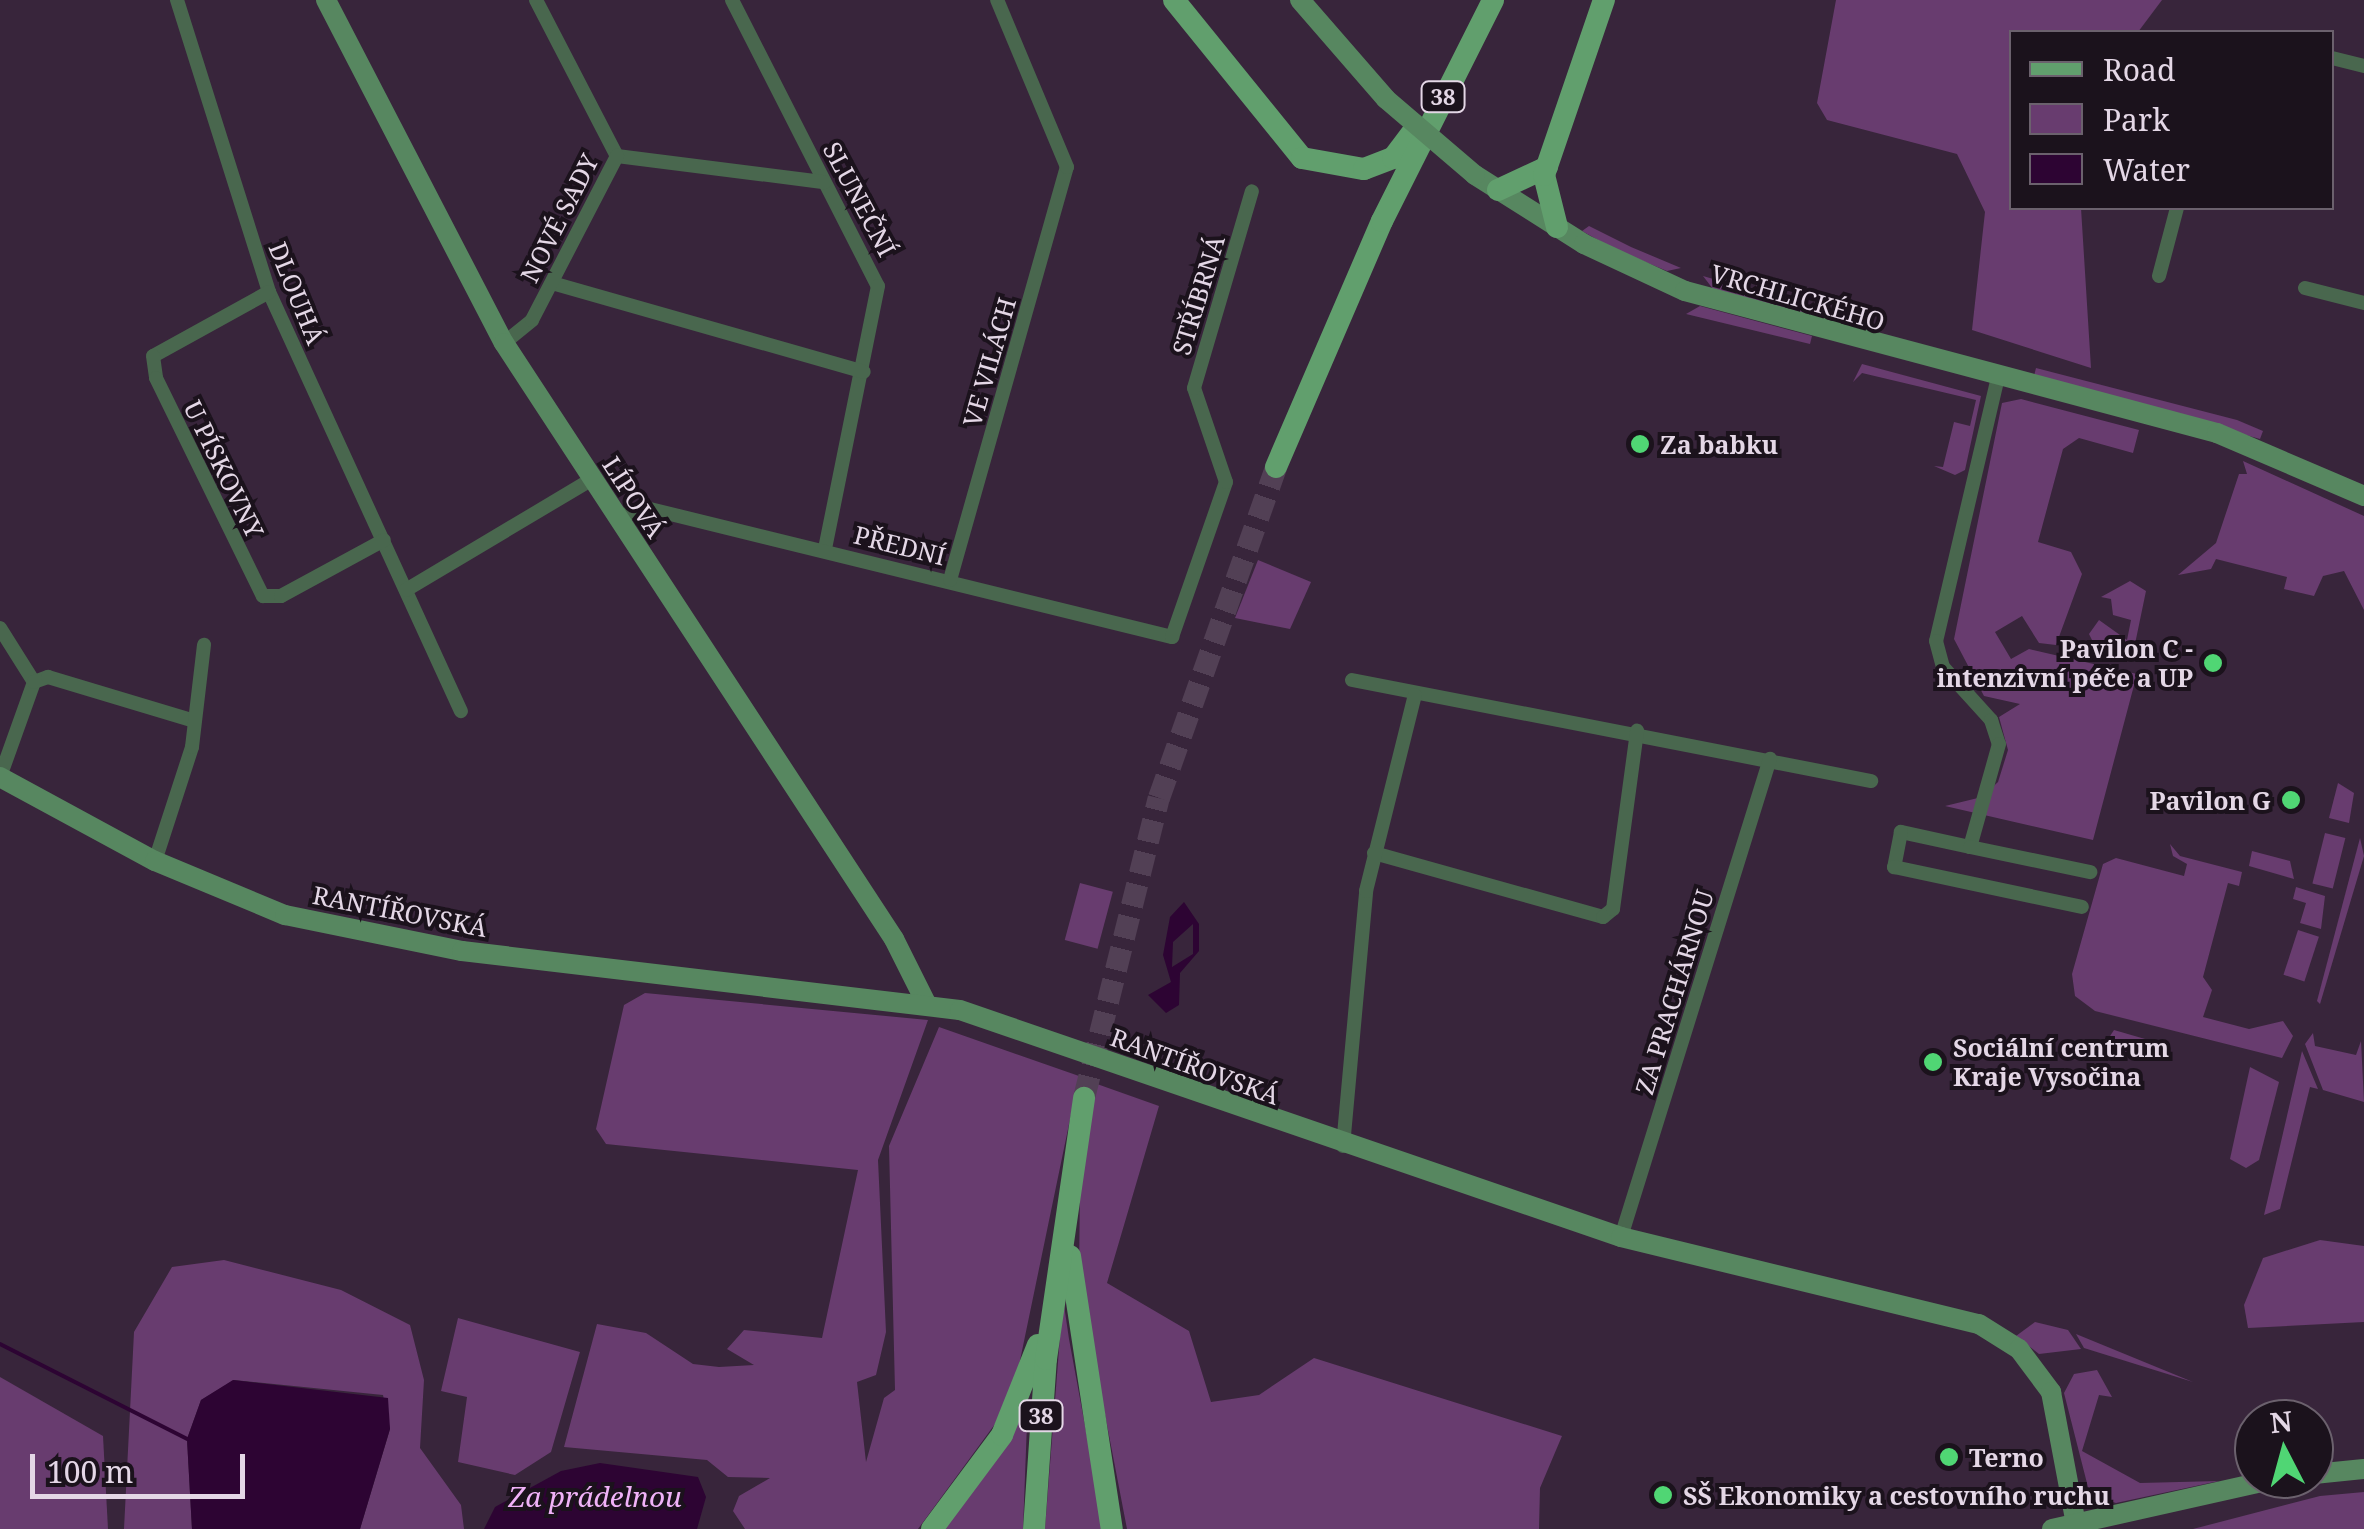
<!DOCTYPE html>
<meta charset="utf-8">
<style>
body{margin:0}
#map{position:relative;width:2364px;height:1529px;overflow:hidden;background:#38253b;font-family:"Noto Serif",serif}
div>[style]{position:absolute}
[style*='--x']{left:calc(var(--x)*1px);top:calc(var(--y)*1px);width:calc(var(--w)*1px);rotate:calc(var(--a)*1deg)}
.green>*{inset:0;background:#683c6f;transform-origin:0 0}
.water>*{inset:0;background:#2d0433}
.stream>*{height:4px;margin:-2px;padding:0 2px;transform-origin:2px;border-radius:2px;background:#2d0433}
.primary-tunnel>*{height:22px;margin-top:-11px;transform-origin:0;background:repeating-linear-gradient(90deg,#524055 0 22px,transparent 0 33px)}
.street>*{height:14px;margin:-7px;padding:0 7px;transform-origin:7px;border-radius:7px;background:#49674e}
.secondary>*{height:20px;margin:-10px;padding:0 10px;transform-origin:10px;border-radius:10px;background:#578760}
.primary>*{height:22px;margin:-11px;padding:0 11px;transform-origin:11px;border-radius:11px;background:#619f6d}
.secondary-bridge>*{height:20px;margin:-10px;padding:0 10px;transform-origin:10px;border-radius:10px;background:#578760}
.dots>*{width:28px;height:28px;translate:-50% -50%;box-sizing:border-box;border:5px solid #1b121c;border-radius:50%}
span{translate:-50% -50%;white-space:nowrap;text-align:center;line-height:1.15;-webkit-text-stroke:8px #1b121c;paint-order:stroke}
.shield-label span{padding:2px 8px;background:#1b121c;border:2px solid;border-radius:8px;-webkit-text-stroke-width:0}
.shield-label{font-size:22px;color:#e4d7e6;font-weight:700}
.street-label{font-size:25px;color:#e4d7e6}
.poi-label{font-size:25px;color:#e4d7e6;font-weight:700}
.left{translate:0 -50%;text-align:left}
.right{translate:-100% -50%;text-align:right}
.water-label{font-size:28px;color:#f0b2f8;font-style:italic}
.legend{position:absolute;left:2009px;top:30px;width:325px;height:180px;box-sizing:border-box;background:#1b121c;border:2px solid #6b616d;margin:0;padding:12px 18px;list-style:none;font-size:30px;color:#e4d7e6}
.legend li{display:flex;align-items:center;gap:20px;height:50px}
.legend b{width:50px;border:2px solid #6b616d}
.north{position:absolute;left:2234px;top:1399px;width:100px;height:100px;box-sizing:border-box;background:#1b121c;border:2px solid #6b616d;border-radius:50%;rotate:354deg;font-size:28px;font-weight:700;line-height:40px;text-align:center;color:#e4d7e6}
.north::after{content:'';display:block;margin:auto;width:35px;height:45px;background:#50d674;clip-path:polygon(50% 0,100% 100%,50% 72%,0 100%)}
.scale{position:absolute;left:30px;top:1454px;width:215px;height:45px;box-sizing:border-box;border:5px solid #e4d7e6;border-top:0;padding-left:12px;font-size:30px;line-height:35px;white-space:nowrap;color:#e4d7e6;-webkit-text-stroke:8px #1b121c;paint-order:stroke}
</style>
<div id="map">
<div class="green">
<div style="clip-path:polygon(1836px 0,2162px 0,2138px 32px,2012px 32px,2012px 208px,2081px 208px,2091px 368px,1972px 330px,1985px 212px,1957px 154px,1827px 120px,1817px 103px)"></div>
<div style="clip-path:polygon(1589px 226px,1631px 247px,1681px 268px,1667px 271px,1614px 249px,1582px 231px)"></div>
<div style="clip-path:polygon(1703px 276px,1819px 310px,1817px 319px,1713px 289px)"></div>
<div style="clip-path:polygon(1700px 306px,1812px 336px,1810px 344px,1686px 314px)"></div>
<div style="clip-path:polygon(1862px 364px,1981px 396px,1965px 470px,1955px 475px,1934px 466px,1943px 467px,1954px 422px,1970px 426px,1976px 400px,1862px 373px,1853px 382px)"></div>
<div style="clip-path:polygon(2036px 368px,2237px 420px,2263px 431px,2260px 439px,2034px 376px)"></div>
<div style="clip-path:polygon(2021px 399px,2139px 430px,2133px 453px,2079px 438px,2063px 449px,2038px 542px,2071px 552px,2082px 574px,2056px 645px,2039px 643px,2022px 616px,1995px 632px,2011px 659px,2029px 649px,2137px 674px,2093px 840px,1945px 806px,1982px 797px,1998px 782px,2008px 750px,1999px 717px,2020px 704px,1984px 696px,1954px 639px,2002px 403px)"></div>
<div style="clip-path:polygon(2243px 461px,2364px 516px,2364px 610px,2344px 571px,2323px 576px,2314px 596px,2284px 589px,2287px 577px,2216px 559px,2211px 569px,2178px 575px,2216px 543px,2239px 474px,2247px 474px)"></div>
<div style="clip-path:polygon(1258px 560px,1311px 582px,1290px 629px,1235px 618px)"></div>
<div style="clip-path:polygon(2130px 581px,2146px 591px,2135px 644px,2120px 657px,2098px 652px,2089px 634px,2099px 620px,2127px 640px,2131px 620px,2113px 615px,2111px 599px,2101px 597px)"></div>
<div style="clip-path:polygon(2338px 783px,2354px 793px,2349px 823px,2329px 818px)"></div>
<div style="left:2325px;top:833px;width:21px;height:52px;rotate:14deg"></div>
<div style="clip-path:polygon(2360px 838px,2364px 856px,2320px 1004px,2317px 1001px)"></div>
<div style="clip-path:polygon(2170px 844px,2180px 856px,2242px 872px,2239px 886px,2228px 883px,2203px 977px,2212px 990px,2203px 1017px,2249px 1029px,2283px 1021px,2293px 1036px,2282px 1058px,2095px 1011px,2075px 996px,2072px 974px,2103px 864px,2116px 858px,2184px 876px,2187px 864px,2173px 856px)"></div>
<div style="clip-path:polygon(2252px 851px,2290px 861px,2294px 879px,2249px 866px)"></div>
<div style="left:1080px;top:883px;width:34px;height:59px;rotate:15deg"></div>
<div style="clip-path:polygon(2296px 887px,2325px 896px,2321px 929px,2300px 923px,2306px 903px,2293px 899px)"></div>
<div style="left:2298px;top:930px;width:22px;height:47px;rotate:18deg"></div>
<div style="clip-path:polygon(645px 993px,928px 1020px,878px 1160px,886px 1332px,876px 1375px,857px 1382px,866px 1462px,884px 1398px,895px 1390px,889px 1146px,939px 1027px,1079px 1076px,1017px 1375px,995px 1424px,918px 1529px,745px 1529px,733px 1511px,739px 1496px,770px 1478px,728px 1477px,707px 1460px,564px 1447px,597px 1324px,646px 1333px,693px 1364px,719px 1367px,754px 1365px,727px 1349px,744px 1330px,822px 1338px,858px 1170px,606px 1144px,596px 1129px,624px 1005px)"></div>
<div style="clip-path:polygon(2114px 1030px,2152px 1041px,2133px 1057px,2101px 1050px)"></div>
<div style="clip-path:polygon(2313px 1033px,2315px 1046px,2356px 1055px,2361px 1041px,2364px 1102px,2323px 1090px,2305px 1044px)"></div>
<div style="clip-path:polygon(2302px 1051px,2318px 1089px,2310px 1087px,2280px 1209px,2264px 1215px)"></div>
<div style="clip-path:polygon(2250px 1067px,2279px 1082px,2259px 1160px,2246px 1168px,2230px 1159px)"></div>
<div style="clip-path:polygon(1097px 1084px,1159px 1106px,1107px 1283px,1189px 1331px,1211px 1402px,1259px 1395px,1314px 1358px,1562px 1436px,1540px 1488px,1539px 1529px,1127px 1529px,1079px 1279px,1080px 1180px)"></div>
<div style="clip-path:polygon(2320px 1240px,2364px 1246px,2364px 1322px,2248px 1328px,2244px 1305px,2263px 1258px)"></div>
<div style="clip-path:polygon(224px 1260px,341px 1290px,410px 1325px,424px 1380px,420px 1448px,461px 1505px,464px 1529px,360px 1529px,390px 1429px,383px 1395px,234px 1380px,201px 1400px,187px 1439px,192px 1529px,124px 1529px,134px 1332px,172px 1267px)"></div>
<div style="clip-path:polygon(1063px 1298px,1069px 1339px,1104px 1529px,1045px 1529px)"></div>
<div style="clip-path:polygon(458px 1318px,580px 1352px,551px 1452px,515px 1475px,458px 1462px,467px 1397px,441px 1391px)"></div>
<div style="clip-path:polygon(2035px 1322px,2068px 1330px,2081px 1349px,2039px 1354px,2016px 1336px)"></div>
<div style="clip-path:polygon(2076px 1334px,2193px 1382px,2084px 1348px)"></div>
<div style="clip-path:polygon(2097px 1370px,2112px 1397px,2099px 1395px,2082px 1451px,2140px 1483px,2219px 1481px,2116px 1503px,2090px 1495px,2064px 1393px,2074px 1374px)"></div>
<div style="clip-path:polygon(0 1377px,103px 1436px,108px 1529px,0 1529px)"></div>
<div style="clip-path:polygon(1028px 1397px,1023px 1529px,942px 1529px)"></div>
<div style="clip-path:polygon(2364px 1492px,2364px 1529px,2193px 1529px,2320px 1496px)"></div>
</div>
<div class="water">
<div style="clip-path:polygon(evenodd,1184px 902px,1199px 924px,1199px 951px,1180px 973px,1179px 1005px,1166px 1013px,1148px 995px,1171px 982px,1163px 955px,1170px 917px,1184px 902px,1193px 924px,1193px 954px,1172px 967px,1173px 942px,1193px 924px)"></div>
<div style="clip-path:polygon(233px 1380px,388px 1398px,390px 1429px,360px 1529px,192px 1529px,187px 1439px,201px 1400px)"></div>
<div style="clip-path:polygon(600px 1463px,698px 1477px,706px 1497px,697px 1529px,484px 1529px,495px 1507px,561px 1471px)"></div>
</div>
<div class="stream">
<div style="--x:0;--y:1344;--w:210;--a:26.9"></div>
</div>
<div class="primary-tunnel">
<div style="--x:1084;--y:1098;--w:309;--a:-76"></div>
<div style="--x:1159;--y:798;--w:351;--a:-70.5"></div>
</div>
<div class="street">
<div style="--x:177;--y:0;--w:306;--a:72.5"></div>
<div style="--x:269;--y:292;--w:461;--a:65.4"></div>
<div style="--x:536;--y:0;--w:176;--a:62.6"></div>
<div style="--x:732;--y:0;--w:321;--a:63"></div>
<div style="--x:878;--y:286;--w:268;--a:101.4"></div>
<div style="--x:2332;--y:58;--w:33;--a:14"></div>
<div style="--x:617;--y:156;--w:209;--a:7.2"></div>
<div style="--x:2159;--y:276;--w:70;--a:-75.2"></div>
<div style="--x:552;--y:283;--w:324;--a:15.9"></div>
<div style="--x:2305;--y:288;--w:61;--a:14.3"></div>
<div style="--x:269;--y:292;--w:132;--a:151.1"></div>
<div style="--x:153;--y:356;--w:22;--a:82"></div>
<div style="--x:156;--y:378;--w:243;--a:63.9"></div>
<div style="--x:263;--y:596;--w:18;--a:0"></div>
<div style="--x:281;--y:596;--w:117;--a:-28.5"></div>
<div style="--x:504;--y:343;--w:36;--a:-39"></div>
<div style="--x:532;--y:320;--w:185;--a:-62.6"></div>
<div style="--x:1998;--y:377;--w:271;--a:103.2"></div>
<div style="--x:1936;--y:641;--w:27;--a:75"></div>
<div style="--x:1943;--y:667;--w:72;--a:47.8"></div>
<div style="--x:1991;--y:720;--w:25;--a:72"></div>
<div style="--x:1999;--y:744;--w:107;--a:105.7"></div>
<div style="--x:1970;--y:847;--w:71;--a:-167.7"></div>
<div style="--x:1901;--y:832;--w:36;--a:101"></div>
<div style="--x:1894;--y:867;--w:192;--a:12"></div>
<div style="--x:617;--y:517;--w:30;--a:-17"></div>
<div style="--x:646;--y:508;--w:542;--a:13.78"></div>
<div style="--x:1172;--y:637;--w:164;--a:-70.8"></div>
<div style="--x:1226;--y:482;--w:99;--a:-108.8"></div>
<div style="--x:1194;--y:388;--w:205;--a:-73.6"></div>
<div style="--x:950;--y:580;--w:429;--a:-74.2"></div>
<div style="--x:1067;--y:167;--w:181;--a:-112.7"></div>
<div style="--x:406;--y:590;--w:217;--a:-30.8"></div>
<div style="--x:0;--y:628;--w:64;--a:57.8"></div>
<div style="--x:1352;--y:680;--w:529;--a:11.01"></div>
<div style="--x:0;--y:777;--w:101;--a:-70.3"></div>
<div style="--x:34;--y:682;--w:15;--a:-20"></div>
<div style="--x:48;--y:677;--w:153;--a:16.7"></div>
<div style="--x:1970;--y:847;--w:123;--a:11.8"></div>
<div style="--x:1374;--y:853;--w:238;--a:15.6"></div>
<div style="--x:1603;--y:917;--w:13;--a:-39"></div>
<div style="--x:1613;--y:909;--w:180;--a:-82.3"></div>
<div style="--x:155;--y:861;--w:120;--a:-72"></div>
<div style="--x:192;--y:747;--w:103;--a:-83.3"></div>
<div style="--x:1343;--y:1146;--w:256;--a:-84.8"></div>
<div style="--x:1366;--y:891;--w:202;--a:-76"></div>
<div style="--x:1621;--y:1237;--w:501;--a:-72.69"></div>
</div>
<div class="secondary">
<div style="--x:326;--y:0;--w:386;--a:62.6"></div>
<div style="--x:504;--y:343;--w:712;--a:56.8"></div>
<div style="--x:894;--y:939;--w:72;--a:63.4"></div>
<div style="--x:1300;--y:0;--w:131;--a:49"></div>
<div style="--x:1475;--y:175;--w:129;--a:32.3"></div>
<div style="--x:1584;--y:244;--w:111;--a:25"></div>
<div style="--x:1685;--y:291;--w:551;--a:14.94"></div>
<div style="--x:2217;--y:433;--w:160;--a:23.2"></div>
<div style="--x:0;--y:777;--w:176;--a:28.5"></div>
<div style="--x:155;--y:861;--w:141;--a:22.6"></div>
<div style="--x:285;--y:915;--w:181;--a:11.5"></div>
<div style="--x:462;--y:951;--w:501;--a:6.76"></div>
<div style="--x:960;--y:1010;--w:699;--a:18.95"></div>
<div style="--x:1621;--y:1237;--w:368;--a:13.7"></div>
<div style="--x:1979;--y:1324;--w:47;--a:32"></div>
<div style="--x:2019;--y:1349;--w:54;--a:53.3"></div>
<div style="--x:2051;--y:1392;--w:134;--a:79.3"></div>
<div style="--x:2314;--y:1474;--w:50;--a:-5.7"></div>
<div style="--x:2052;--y:1529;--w:230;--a:-12.6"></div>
</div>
<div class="primary">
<div style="--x:1174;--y:0;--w:203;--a:51"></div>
<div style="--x:1302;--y:158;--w:63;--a:10.1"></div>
<div style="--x:1364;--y:169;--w:31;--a:-21"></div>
<div style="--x:1393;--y:158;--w:34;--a:-53"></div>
<div style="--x:1498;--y:190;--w:54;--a:-25.1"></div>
<div style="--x:1557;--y:227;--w:54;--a:-104"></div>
<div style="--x:1544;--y:175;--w:185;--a:-71.1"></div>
<div style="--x:1276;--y:467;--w:268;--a:-66.7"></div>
<div style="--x:1382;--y:221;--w:247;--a:-63.3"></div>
<div style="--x:1070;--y:1256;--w:276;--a:81.3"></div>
<div style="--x:932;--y:1529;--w:117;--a:-53.3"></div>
<div style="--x:1002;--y:1435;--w:97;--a:-68.2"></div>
<div style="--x:1034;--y:1529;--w:170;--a:-86"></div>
<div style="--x:1046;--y:1359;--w:264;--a:-81.7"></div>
</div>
<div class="secondary-bridge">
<div style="--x:1386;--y:99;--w:117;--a:40.5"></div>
</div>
<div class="dots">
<div style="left:1640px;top:444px;background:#50d674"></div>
<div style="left:2213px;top:663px;background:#50d674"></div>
<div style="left:2291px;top:800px;background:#50d674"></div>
<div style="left:1933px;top:1062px;background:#50d674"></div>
<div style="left:1949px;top:1457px;background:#50d674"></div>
<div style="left:1663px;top:1495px;background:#50d674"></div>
</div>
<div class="shield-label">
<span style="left:1443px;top:97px">38</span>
<span style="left:1041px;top:1416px">38</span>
</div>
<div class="street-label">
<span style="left:860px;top:199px;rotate:62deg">SLUNEČNÍ</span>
<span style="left:559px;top:218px;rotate:-63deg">NOVÉ SADY</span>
<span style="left:297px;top:293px;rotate:68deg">DLOUHÁ</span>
<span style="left:1198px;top:295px;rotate:-73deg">STŘÍBRNÁ</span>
<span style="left:1798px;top:297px;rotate:16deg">VRCHLICKÉHO</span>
<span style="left:989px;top:362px;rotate:-74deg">VE VILÁCH</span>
<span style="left:224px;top:469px;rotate:64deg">U PÍSKOVNY</span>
<span style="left:634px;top:497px;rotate:57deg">LÍPOVÁ</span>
<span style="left:900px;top:545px;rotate:14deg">PŘEDNÍ</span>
<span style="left:400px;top:911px;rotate:11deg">RANTÍŘOVSKÁ</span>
<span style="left:1674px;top:992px;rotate:-73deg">ZA PRACHÁRNOU</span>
<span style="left:1195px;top:1066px;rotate:20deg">RANTÍŘOVSKÁ</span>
</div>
<div class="poi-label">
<span class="left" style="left:1660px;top:444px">Za babku</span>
<span class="right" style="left:2193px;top:663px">Pavilon C -<br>intenzivní péče a UP</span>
<span class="right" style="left:2271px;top:800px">Pavilon G</span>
<span class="left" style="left:1953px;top:1062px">Sociální centrum<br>Kraje Vysočina</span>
<span class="left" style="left:1969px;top:1457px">Terno</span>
<span class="left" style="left:1683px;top:1495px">SŠ Ekonomiky a cestovního ruchu</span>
</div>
<div class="water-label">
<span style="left:595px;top:1496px">Za prádelnou</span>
</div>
<ul class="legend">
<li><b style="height:12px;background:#619f6d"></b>Road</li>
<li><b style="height:28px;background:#683c6f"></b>Park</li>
<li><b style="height:28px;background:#2d0433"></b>Water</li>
</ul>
<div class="north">N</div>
<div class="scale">100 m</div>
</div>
